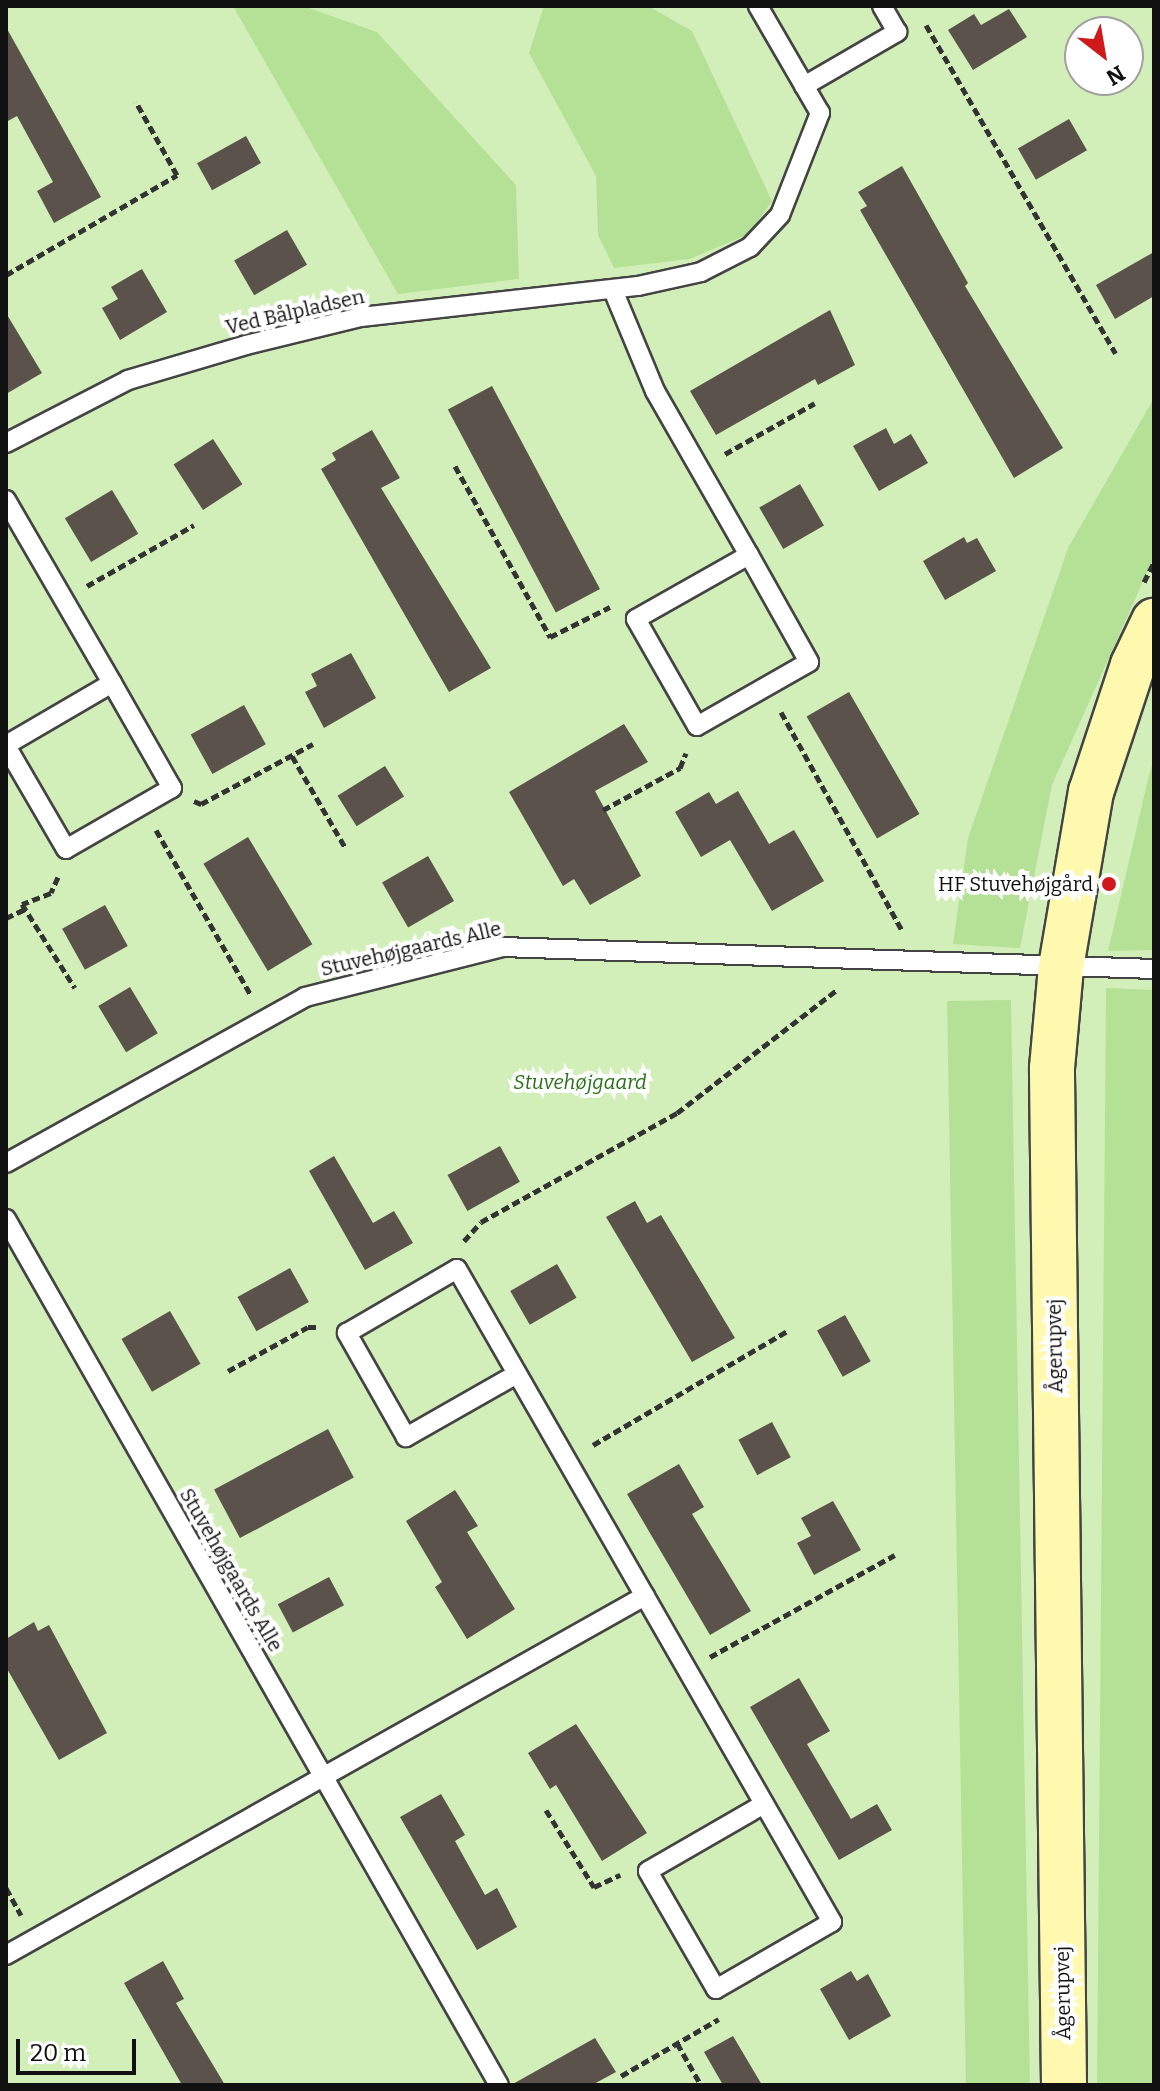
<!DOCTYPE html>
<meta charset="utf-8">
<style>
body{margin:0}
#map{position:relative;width:1160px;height:2091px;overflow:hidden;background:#fffdf5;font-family:Bitter,serif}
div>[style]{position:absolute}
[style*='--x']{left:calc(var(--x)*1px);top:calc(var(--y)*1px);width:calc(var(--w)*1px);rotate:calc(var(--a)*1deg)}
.green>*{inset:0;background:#d3efb9}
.forest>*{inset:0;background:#b5e197;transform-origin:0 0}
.building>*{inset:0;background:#5b524c;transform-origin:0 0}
.path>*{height:5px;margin-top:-2.5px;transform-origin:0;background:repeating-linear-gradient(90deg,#333 0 8px,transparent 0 12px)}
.roads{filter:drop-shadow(2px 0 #444) drop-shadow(-2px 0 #444) drop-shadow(0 2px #444) drop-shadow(0 -2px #444)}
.lane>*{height:18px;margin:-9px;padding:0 9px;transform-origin:9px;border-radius:9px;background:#fff}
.secondary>*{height:44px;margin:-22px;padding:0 22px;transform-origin:22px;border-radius:22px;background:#fff9b0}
.dots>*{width:22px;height:22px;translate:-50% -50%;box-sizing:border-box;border:4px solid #fff;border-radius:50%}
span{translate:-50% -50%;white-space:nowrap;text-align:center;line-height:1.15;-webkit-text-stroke:8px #fff;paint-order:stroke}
.street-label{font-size:20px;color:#111}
.poi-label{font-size:20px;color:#111}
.right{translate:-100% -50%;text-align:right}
.park-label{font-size:20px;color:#287119;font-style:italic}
.frame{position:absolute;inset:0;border:8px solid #111;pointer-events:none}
.north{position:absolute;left:1064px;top:16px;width:80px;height:80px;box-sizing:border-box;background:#fff;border:2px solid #a0a0a0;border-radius:50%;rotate:149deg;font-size:22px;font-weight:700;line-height:32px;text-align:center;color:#111}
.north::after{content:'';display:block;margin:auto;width:28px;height:36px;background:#d0191b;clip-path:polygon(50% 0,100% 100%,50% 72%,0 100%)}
.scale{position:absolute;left:16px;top:2039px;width:120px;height:36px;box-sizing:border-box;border:4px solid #111;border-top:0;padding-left:10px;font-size:24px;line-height:28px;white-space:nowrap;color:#111;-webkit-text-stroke:6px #fff;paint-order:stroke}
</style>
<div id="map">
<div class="green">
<div style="clip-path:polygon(evenodd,6px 6px,1154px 6px,1154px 2085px,6px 2085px,6px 6px,1080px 32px,1128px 32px,1128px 80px,1080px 80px,1080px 32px)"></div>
</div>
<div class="forest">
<div style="clip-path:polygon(233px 6px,303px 6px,377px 32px,516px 185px,519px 279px,398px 294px)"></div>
<div style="clip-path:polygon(544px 6px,648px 6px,692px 31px,772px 201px,749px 234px,690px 259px,614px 268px,598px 235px,596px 176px,529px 53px)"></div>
<div style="clip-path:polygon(1154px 398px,1154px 557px,1052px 785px,1020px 948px,953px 944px,968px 838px,1068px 548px)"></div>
<div style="clip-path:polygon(1154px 759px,1154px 950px,1108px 951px,1149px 775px)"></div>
<div style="clip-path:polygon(1106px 988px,1154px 990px,1154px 2085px,1097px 2085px)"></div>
<div style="left:1011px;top:1000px;width:1085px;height:64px;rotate:89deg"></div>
</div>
<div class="building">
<div style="clip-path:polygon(1009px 9px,1027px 37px,973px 70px,948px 30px,974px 14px,981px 25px)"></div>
<div style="clip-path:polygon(6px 27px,101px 197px,54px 223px,37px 191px,53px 182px,17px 116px,6px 122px)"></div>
<div style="left:1069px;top:119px;width:36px;height:59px;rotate:60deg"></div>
<div style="left:246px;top:136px;width:31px;height:56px;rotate:61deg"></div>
<div style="clip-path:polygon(902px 166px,968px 283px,965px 286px,1063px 448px,1014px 478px,860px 210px,867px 206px,858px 192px)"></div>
<div style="left:287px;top:230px;width:40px;height:61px;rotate:60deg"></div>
<div style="clip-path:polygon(1154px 252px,1154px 296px,1115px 319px,1096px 285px)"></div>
<div style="clip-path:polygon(142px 269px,167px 312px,120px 340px,102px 308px,118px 299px,111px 287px)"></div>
<div style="clip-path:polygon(830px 310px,855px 365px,818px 385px,815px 379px,716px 435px,690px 391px)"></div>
<div style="clip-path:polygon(6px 313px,42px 373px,6px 394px)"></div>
<div style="left:492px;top:386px;width:230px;height:50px;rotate:62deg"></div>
<div style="clip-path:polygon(886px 428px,894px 444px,911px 434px,928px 463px,879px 491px,853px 446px)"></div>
<div style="clip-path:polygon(372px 430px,400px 478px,381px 488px,491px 668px,449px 692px,321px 469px,336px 460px,332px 453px)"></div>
<div style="left:213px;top:439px;width:54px;height:47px;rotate:57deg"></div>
<div style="left:800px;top:484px;width:48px;height:47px;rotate:60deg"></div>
<div style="left:112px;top:490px;width:51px;height:55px;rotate:59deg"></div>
<div style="clip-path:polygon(964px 537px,967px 543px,977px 538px,996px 571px,945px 600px,923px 561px)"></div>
<div style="clip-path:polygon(351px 653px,376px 698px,324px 728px,305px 692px,317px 686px,311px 674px)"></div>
<div style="left:849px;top:692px;width:141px;height:49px;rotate:60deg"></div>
<div style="left:244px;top:705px;width:45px;height:61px;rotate:61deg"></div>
<div style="clip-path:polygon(624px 724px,648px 762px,595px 791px,641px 876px,590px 905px,574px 879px,563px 886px,509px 792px)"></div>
<div style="left:385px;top:766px;width:36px;height:56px;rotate:58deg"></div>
<div style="clip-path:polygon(738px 791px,769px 844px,794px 830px,824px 881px,772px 911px,730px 840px,701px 857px,675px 812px,709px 792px,716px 804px)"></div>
<div style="left:248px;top:837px;width:125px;height:52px;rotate:59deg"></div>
<div style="left:428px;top:856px;width:52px;height:53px;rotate:60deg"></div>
<div style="left:105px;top:905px;width:47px;height:49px;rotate:61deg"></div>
<div style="left:130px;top:987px;width:54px;height:37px;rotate:59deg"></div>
<div style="left:500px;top:1146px;width:41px;height:60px;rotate:61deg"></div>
<div style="clip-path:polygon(334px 1156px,373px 1223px,394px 1211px,413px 1243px,365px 1270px,309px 1171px)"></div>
<div style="clip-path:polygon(635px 1201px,647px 1223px,661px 1215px,735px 1338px,692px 1362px,606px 1217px)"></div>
<div style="left:557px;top:1264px;width:39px;height:54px;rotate:60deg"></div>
<div style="left:290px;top:1268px;width:39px;height:60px;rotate:61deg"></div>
<div style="left:170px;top:1311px;width:61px;height:56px;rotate:60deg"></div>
<div style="left:845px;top:1315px;width:53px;height:32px;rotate:61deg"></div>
<div style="left:772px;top:1422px;width:40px;height:38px;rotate:62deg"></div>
<div style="left:328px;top:1429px;width:55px;height:129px;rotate:62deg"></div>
<div style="clip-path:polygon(679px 1464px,704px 1507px,692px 1514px,751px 1611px,710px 1635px,627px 1494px)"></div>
<div style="clip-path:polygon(455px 1490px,478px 1526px,467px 1532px,515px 1609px,467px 1639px,435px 1587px,442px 1582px,406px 1521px)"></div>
<div style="clip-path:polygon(833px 1501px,861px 1550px,814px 1575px,797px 1543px,811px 1536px,801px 1518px)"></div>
<div style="left:329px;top:1577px;width:32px;height:58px;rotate:62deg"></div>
<div style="clip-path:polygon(34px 1622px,38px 1631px,49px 1625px,107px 1733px,59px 1760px,6px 1667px,6px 1639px)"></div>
<div style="clip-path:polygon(799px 1678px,830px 1731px,807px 1744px,851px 1819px,877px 1804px,892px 1830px,839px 1860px,750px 1707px)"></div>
<div style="clip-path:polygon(576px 1724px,647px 1833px,602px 1861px,556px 1785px,550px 1789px,528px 1753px)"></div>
<div style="clip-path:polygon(441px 1794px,465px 1835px,455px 1841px,485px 1895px,497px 1888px,517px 1927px,477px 1950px,400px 1817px)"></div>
<div style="clip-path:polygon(163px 1961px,184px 1999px,176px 2003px,225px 2085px,182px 2085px,124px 1983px)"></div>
<div style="clip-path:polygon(851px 1971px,857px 1981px,868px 1974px,891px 2016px,849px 2040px,820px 1989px)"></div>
<div style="clip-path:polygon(733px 2036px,762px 2085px,723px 2085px,704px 2052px)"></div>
<div style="clip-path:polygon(595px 2038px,616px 2072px,592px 2085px,511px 2085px)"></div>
</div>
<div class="path">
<div style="--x:926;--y:25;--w:379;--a:60"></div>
<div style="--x:6;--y:275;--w:198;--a:-30.3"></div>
<div style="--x:177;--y:175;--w:84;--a:-119.3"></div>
<div style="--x:725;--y:454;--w:103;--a:-29.5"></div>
<div style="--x:455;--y:466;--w:196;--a:60.9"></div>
<div style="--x:550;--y:637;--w:67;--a:-26.6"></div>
<div style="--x:1144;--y:582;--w:22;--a:-63"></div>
<div style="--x:87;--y:586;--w:123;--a:-29.7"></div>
<div style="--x:781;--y:712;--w:249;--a:61"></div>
<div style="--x:292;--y:756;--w:105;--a:59.8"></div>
<div style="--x:194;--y:801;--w:8;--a:23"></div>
<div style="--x:201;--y:804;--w:127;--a:-28.2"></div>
<div style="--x:603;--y:810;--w:88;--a:-28.6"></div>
<div style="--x:680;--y:768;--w:16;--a:-68"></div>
<div style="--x:156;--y:830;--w:190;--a:60.1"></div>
<div style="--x:58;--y:877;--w:17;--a:114"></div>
<div style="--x:51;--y:893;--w:31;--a:159"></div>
<div style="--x:22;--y:904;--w:99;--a:57.8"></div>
<div style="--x:6;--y:918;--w:21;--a:-25"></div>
<div style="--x:464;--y:1241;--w:25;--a:-48"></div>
<div style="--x:481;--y:1222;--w:224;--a:-29.1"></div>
<div style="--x:677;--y:1113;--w:203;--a:-37.6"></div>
<div style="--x:228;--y:1371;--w:91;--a:-28.8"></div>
<div style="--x:308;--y:1327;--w:11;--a:0"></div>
<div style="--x:593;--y:1445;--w:227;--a:-30.4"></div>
<div style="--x:710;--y:1657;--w:211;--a:-28.9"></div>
<div style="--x:546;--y:1810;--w:91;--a:58.1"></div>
<div style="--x:594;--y:1887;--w:29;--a:-25"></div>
<div style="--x:6;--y:1888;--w:31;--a:61"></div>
<div style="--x:677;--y:2043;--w:48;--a:60.3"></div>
<div style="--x:621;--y:2076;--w:113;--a:-30.2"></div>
</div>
<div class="roads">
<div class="lane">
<div style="--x:804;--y:86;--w:108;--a:-30.1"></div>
<div style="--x:897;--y:32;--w:30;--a:-120"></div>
<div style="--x:613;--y:290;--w:109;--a:67.4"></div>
<div style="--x:655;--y:391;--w:189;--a:60.2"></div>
<div style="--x:749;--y:555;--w:130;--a:150.5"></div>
<div style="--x:636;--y:619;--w:123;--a:60.3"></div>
<div style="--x:697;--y:726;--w:129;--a:-29.7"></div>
<div style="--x:809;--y:662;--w:123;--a:-119.3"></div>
<div style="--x:6;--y:443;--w:137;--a:-27.3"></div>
<div style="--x:128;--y:380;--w:123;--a:-16.5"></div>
<div style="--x:246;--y:345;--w:118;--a:-13.7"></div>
<div style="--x:361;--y:317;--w:279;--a:-6.4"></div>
<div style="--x:638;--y:286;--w:65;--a:-12.5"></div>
<div style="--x:701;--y:272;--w:55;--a:-27"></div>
<div style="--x:750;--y:247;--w:44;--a:-46.8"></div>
<div style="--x:780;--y:215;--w:110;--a:-68.6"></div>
<div style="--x:820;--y:113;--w:124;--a:-120.1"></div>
<div style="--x:6;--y:500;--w:211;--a:59.9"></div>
<div style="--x:6;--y:745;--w:123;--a:-30.3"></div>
<div style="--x:112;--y:683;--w:121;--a:60.3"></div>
<div style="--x:172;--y:788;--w:122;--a:150.1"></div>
<div style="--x:66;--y:849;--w:119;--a:-120.2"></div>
<div style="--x:6;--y:1163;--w:342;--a:-29"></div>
<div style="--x:305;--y:997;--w:203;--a:-14.2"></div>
<div style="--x:502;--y:947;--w:652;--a:1.93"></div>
<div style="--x:6;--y:1219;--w:996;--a:60.35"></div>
<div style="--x:517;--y:1374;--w:128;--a:150.4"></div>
<div style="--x:406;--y:1437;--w:120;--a:-119.6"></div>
<div style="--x:347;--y:1333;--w:127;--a:-30.2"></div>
<div style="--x:457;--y:1269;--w:753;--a:60.13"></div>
<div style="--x:832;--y:1922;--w:134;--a:150"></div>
<div style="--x:716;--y:1989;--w:136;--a:-120"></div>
<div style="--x:648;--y:1871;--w:134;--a:-30"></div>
<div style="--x:6;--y:1955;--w:733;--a:-29.33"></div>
</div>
<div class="secondary">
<div style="--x:1064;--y:2085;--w:1017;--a:-90.68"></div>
<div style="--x:1052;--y:1068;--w:101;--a:-84.9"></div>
<div style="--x:1061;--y:967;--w:178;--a:-80.3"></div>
<div style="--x:1091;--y:792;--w:134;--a:-71.7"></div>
<div style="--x:1133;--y:665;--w:49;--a:-64.5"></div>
</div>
</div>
<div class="dots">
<div style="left:1109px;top:884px;background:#d0191b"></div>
</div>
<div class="street-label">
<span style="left:295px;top:312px;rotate:-13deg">Ved Bålpladsen</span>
<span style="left:411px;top:949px;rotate:-13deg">Stuvehøjgaards Alle</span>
<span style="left:1055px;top:1346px;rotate:-91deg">Ågerupvej</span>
<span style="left:231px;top:1570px;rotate:60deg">Stuvehøjgaards Alle</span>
<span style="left:1063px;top:1993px;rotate:-91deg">Ågerupvej</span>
</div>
<div class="poi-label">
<span class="right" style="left:1093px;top:884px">HF Stuvehøjgård</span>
</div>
<div class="park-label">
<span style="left:580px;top:1082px">Stuvehøjgaard</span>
</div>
<div class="frame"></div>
<div class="north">N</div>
<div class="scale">20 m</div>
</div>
